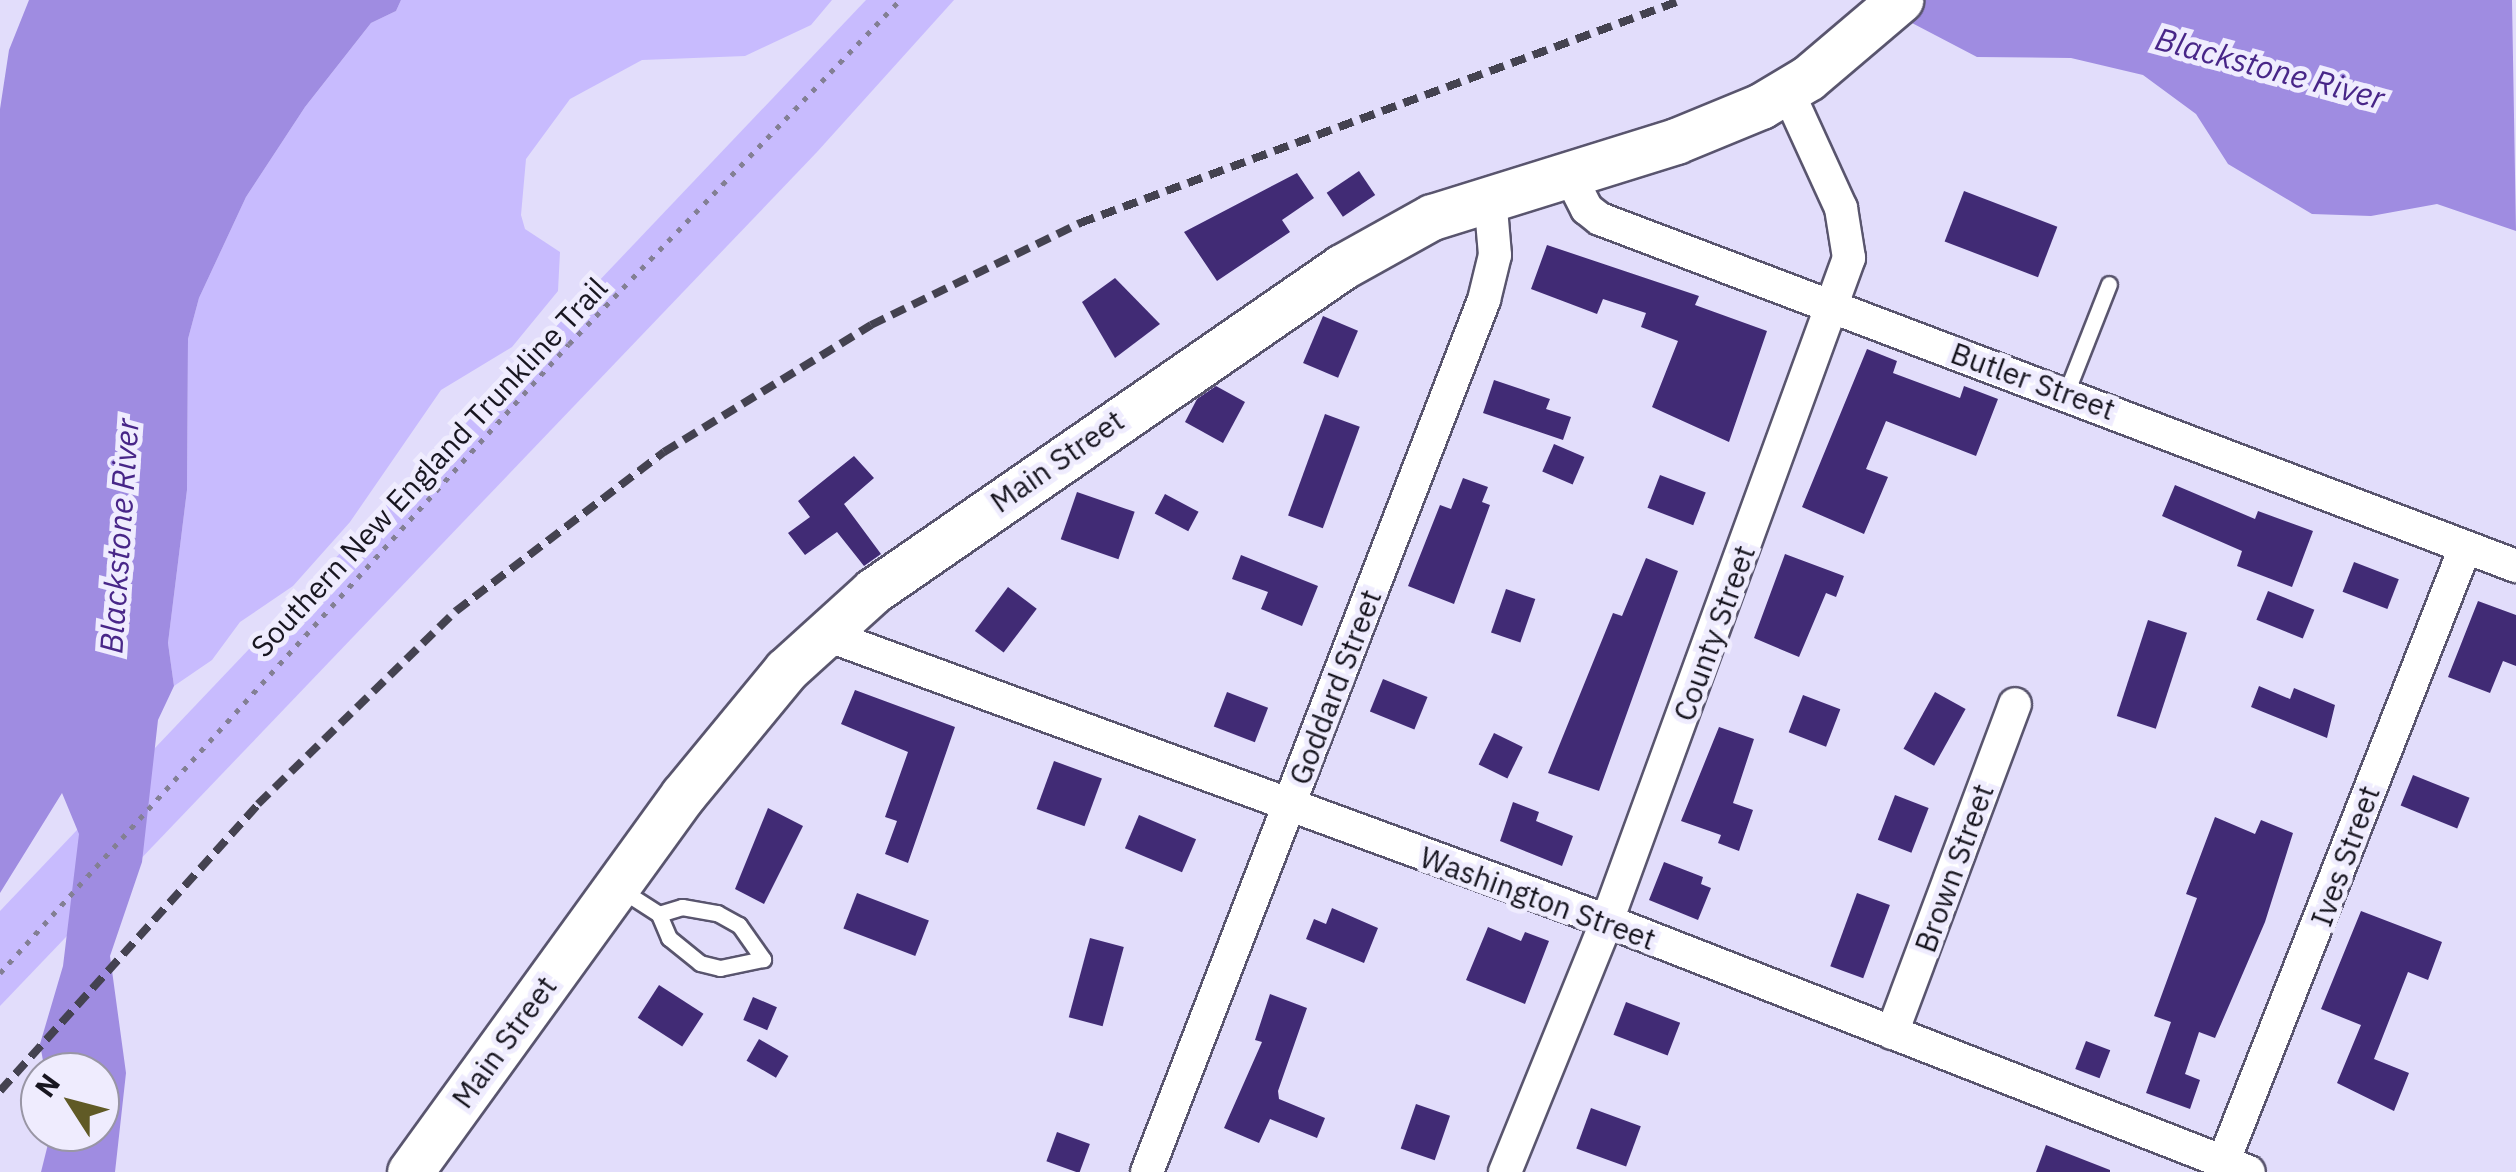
<!DOCTYPE html>
<style>
body{margin:0}
#map{position:relative;width:2516px;height:1172px;overflow:hidden;background:#e2ddfb;font-family:"IBM Plex Sans",sans-serif}
div>[style]{position:absolute}
[style*='--x']{left:calc(var(--x)*1px);top:calc(var(--y)*1px);width:calc(var(--w)*1px);rotate:calc(var(--a)*1deg)}
.green>*{inset:0;background:#c8bbfe}
.water>*{inset:0;background:#9f8ce1}
.building>*{inset:0;background:#412b75;transform-origin:0 0}
.path>*{height:5px;margin-top:-2.5px;transform-origin:0;background:repeating-linear-gradient(90deg,#837f94 0 5px,transparent 0 13px)}
.roads{filter:drop-shadow(2px 0 #59556e) drop-shadow(-2px 0 #59556e) drop-shadow(0 2px #59556e) drop-shadow(0 -2px #59556e)}
.service>*{height:15px;margin:-7.5px;padding:0 7.5px;transform-origin:7.5px;border-radius:7.5px;background:#fff}
.minor>*{height:32px;margin:-16px;padding:0 16px;transform-origin:16px;border-radius:16px;background:#fff}
.secondary>*{height:45px;margin:-22.5px;padding:0 22.5px;transform-origin:22.5px;border-radius:22.5px;background:#fff}
.rail>*{height:8px;margin-top:-4px;transform-origin:0;background:repeating-linear-gradient(90deg,#444250 0 15px,transparent 0 23px)}
span{translate:-50% -50%;white-space:nowrap;text-align:center;line-height:1.15;-webkit-text-stroke:10px #efecfe;paint-order:stroke}
.street-label{font-size:30px;color:#181620}
.water-label{font-size:32px;color:#482688;font-style:italic}
.north{position:absolute;left:20px;top:1052px;width:100px;height:100px;box-sizing:border-box;background:#efecfe;border:2px solid #9996a5;border-radius:50%;rotate:306deg;font-size:28px;font-weight:700;line-height:40px;text-align:center;color:#181620}
.north::after{content:'';display:block;margin:auto;width:35px;height:45px;background:#605a26;clip-path:polygon(50% 0,100% 100%,50% 72%,0 100%)}
</style>
<div id="map">
<div class="green">
<div style="clip-path:polygon(401px 0,832px 0,811px 25px,745px 56px,642px 60px,570px 99px,526px 159px,521px 215px,525px 229px,560px 252px,558px 291px,512px 347px,441px 390px,350px 522px,293px 586px,240px 622px,212px 660px,174px 686px,168px 643px,187px 490px,188px 339px,199px 298px,246px 197px,305px 107px,371px 23px,396px 11px)"></div>
<div style="clip-path:polygon(866px 0,954px 0,817px 152px,0 1006px,0 911px)"></div>
</div>
<div class="water">
<div style="clip-path:polygon(29px 0,401px 0,396px 11px,371px 23px,305px 107px,246px 197px,199px 298px,188px 339px,187px 490px,168px 643px,174px 686px,158px 720px,142px 862px,110px 956px,126px 1073px,115px 1172px,41px 1172px,51px 1132px,100px 1132px,100px 1072px,45px 1072px,40px 1044px,63px 966px,79px 834px,62px 793px,0 893px,0 109px,9px 50px)"></div>
<div style="clip-path:polygon(1868px 0,2512px 0,2516px 231px,2437px 204px,2371px 216px,2312px 214px,2228px 164px,2196px 114px,2143px 75px,2071px 58px,1977px 57px)"></div>
</div>
<div class="building">
<div style="left:1359px;top:171px;width:29px;height:39px;rotate:56deg"></div>
<div style="clip-path:polygon(1297px 173px,1314px 198px,1282px 220px,1290px 232px,1217px 281px,1184px 232px)"></div>
<div style="left:1964px;top:191px;width:100px;height:54px;rotate:21deg"></div>
<div style="clip-path:polygon(1547px 245px,1699px 296px,1695px 305px,1767px 331px,1729px 442px,1652px 407px,1678px 341px,1641px 327px,1646px 313px,1603px 299px,1597px 314px,1531px 289px)"></div>
<div style="clip-path:polygon(1115px 278px,1160px 324px,1115px 358px,1082px 302px)"></div>
<div style="left:1323px;top:316px;width:38px;height:51px;rotate:23deg"></div>
<div style="clip-path:polygon(1867px 349px,1897px 361px,1893px 373px,1960px 398px,1964px 386px,1998px 399px,1976px 456px,1886px 421px,1866px 469px,1888px 477px,1864px 534px,1802px 507px)"></div>
<div style="clip-path:polygon(1494px 380px,1550px 399px,1546px 409px,1571px 417px,1563px 440px,1483px 413px)"></div>
<div style="clip-path:polygon(1216px 386px,1245px 402px,1223px 443px,1185px 422px,1197px 399px)"></div>
<div style="left:1325px;top:414px;width:37px;height:108px;rotate:20deg"></div>
<div style="left:1554px;top:444px;width:33px;height:30px;rotate:23deg"></div>
<div style="clip-path:polygon(854px 456px,874px 478px,844px 504px,881px 554px,864px 566px,837px 532px,805px 555px,788px 533px,810px 517px,798px 501px)"></div>
<div style="left:1660px;top:475px;width:49px;height:35px;rotate:21deg"></div>
<div style="clip-path:polygon(1463px 478px,1488px 487px,1482px 502px,1490px 505px,1454px 604px,1408px 586px,1440px 505px,1451px 509px)"></div>
<div style="clip-path:polygon(2175px 485px,2255px 519px,2258px 511px,2313px 531px,2292px 587px,2237px 566px,2242px 551px,2162px 516px)"></div>
<div style="left:1077px;top:492px;width:61px;height:50px;rotate:19deg"></div>
<div style="left:1165px;top:494px;width:38px;height:22px;rotate:28deg"></div>
<div style="clip-path:polygon(1785px 554px,1844px 576px,1836px 597px,1826px 593px,1799px 657px,1754px 638px)"></div>
<div style="clip-path:polygon(1241px 555px,1318px 586px,1302px 626px,1261px 609px,1268px 592px,1232px 579px)"></div>
<div style="clip-path:polygon(1646px 558px,1678px 571px,1599px 791px,1548px 773px,1613px 613px,1622px 616px)"></div>
<div style="left:2354px;top:562px;width:48px;height:32px;rotate:21deg"></div>
<div style="left:1008px;top:587px;width:36px;height:55px;rotate:37deg"></div>
<div style="left:1506px;top:589px;width:31px;height:46px;rotate:19deg"></div>
<div style="left:2268px;top:591px;width:50px;height:31px;rotate:22deg"></div>
<div style="clip-path:polygon(2478px 601px,2516px 615px,2516px 666px,2503px 661px,2490px 693px,2448px 677px)"></div>
<div style="left:2148px;top:620px;width:41px;height:101px;rotate:18deg"></div>
<div style="left:1383px;top:679px;width:48px;height:35px;rotate:22deg"></div>
<div style="clip-path:polygon(2259px 686px,2290px 699px,2294px 688px,2335px 705px,2327px 738px,2251px 707px)"></div>
<div style="clip-path:polygon(855px 690px,955px 727px,908px 863px,885px 854px,897px 821px,885px 817px,908px 752px,841px 724px)"></div>
<div style="left:1227px;top:692px;width:44px;height:37px;rotate:21deg"></div>
<div style="left:1935px;top:692px;width:35px;height:65px;rotate:29deg"></div>
<div style="left:1803px;top:695px;width:40px;height:40px;rotate:21deg"></div>
<div style="clip-path:polygon(1719px 727px,1754px 739px,1733px 803px,1753px 810px,1739px 851px,1718px 843px,1721px 835px,1681px 821px)"></div>
<div style="left:1494px;top:733px;width:32px;height:35px;rotate:26deg"></div>
<div style="left:1054px;top:761px;width:51px;height:51px;rotate:20deg"></div>
<div style="left:2413px;top:775px;width:61px;height:33px;rotate:22deg"></div>
<div style="left:1895px;top:795px;width:36px;height:48px;rotate:21deg"></div>
<div style="clip-path:polygon(1513px 802px,1539px 812px,1536px 821px,1573px 836px,1562px 866px,1500px 841px)"></div>
<div style="clip-path:polygon(768px 808px,803px 826px,764px 904px,735px 889px)"></div>
<div style="left:1139px;top:815px;width:62px;height:36px;rotate:23deg"></div>
<div style="clip-path:polygon(2215px 817px,2255px 834px,2261px 820px,2293px 833px,2265px 922px,2215px 1038px,2199px 1032px,2185px 1074px,2200px 1080px,2190px 1109px,2146px 1093px,2171px 1022px,2154px 1016px,2197px 898px,2186px 894px)"></div>
<div style="clip-path:polygon(1664px 862px,1703px 877px,1701px 884px,1711px 888px,1698px 920px,1649px 900px)"></div>
<div style="left:857px;top:893px;width:77px;height:38px;rotate:21deg"></div>
<div style="left:1857px;top:893px;width:35px;height:78px;rotate:20deg"></div>
<div style="clip-path:polygon(1332px 908px,1378px 928px,1364px 963px,1306px 939px,1314px 919px,1326px 924px)"></div>
<div style="clip-path:polygon(2361px 911px,2442px 942px,2428px 980px,2408px 972px,2374px 1059px,2409px 1073px,2394px 1111px,2337px 1083px,2361px 1025px,2321px 1009px)"></div>
<div style="clip-path:polygon(1488px 927px,1521px 941px,1525px 932px,1549px 941px,1525px 1004px,1466px 980px)"></div>
<div style="left:1090px;top:938px;width:35px;height:82px;rotate:15deg"></div>
<div style="left:659px;top:985px;width:53px;height:39px;rotate:33deg"></div>
<div style="clip-path:polygon(1270px 994px,1307px 1008px,1278px 1091px,1279px 1099px,1325px 1118px,1317px 1138px,1270px 1119px,1259px 1143px,1224px 1128px,1262px 1042px,1255px 1040px)"></div>
<div style="left:753px;top:997px;width:26px;height:25px;rotate:23deg"></div>
<div style="left:1626px;top:1002px;width:58px;height:35px;rotate:21deg"></div>
<div style="left:759px;top:1039px;width:34px;height:25px;rotate:30deg"></div>
<div style="left:2086px;top:1041px;width:26px;height:30px;rotate:21deg"></div>
<div style="left:1416px;top:1104px;width:36px;height:47px;rotate:19deg"></div>
<div style="left:1591px;top:1108px;width:53px;height:43px;rotate:20deg"></div>
<div style="left:1057px;top:1132px;width:35px;height:31px;rotate:20deg"></div>
<div style="clip-path:polygon(2046px 1145px,2110px 1170px,2110px 1172px,2036px 1172px)"></div>
</div>
<div class="path">
<div style="--x:0;--y:973;--w:848;--a:-47.87"></div>
<div style="--x:569;--y:344;--w:477;--a:-46.1"></div>
</div>
<div class="roads">
<div class="service">
<div style="--x:2066;--y:393;--w:117;--a:-68.5"></div>
<div style="--x:620;--y:889;--w:46;--a:32.7"></div>
<div style="--x:659;--y:914;--w:24;--a:-17"></div>
<div style="--x:682;--y:907;--w:36;--a:10"></div>
<div style="--x:717;--y:913;--w:25;--a:29"></div>
<div style="--x:739;--y:925;--w:42;--a:54.8"></div>
<div style="--x:763;--y:959;--w:44;--a:168.2"></div>
<div style="--x:720;--y:968;--w:21;--a:-166"></div>
<div style="--x:700;--y:963;--w:40;--a:-141"></div>
<div style="--x:669;--y:938;--w:26;--a:-113"></div>
</div>
<div class="minor">
<div style="--x:1569;--y:174;--w:39;--a:63"></div>
<div style="--x:1587;--y:209;--w:16;--a:38"></div>
<div style="--x:1600;--y:219;--w:980;--a:20.75"></div>
<div style="--x:824;--y:634;--w:834;--a:20.13"></div>
<div style="--x:1607;--y:921;--w:689;--a:21.35"></div>
<div style="--x:1892;--y:1033;--w:351;--a:-69.5"></div>
<div style="--x:2223;--y:1163;--w:661;--a:-68.52"></div>
<div style="--x:1147;--y:1172;--w:935;--a:-68.87"></div>
<div style="--x:1484;--y:300;--w:46;--a:-76.3"></div>
<div style="--x:1495;--y:255;--w:58;--a:-94.9"></div>
<div style="--x:1505;--y:1172;--w:271;--a:-67.9"></div>
<div style="--x:1607;--y:921;--w:706;--a:-69.95"></div>
<div style="--x:1849;--y:258;--w:51;--a:-99.1"></div>
<div style="--x:1841;--y:208;--w:130;--a:-114.6"></div>
</div>
<div class="secondary">
<div style="--x:410;--y:1172;--w:465;--a:-54.1"></div>
<div style="--x:683;--y:795;--w:162;--a:-50.5"></div>
<div style="--x:786;--y:670;--w:118;--a:-42.2"></div>
<div style="--x:873;--y:591;--w:570;--a:-34.64"></div>
<div style="--x:1342;--y:267;--w:103;--a:-29.1"></div>
<div style="--x:1432;--y:217;--w:256;--a:-17.3"></div>
<div style="--x:1676;--y:141;--w:92;--a:-22.4"></div>
<div style="--x:1761;--y:106;--w:55;--a:-30.8"></div>
<div style="--x:1808;--y:78;--w:121;--a:-40.3"></div>
</div>
</div>
<div class="rail">
<div style="--x:0;--y:1091;--w:386;--a:-48"></div>
<div style="--x:258;--y:804;--w:277;--a:-44.3"></div>
<div style="--x:456;--y:611;--w:262;--a:-37.4"></div>
<div style="--x:664;--y:452;--w:243;--a:-31.5"></div>
<div style="--x:871;--y:325;--w:233;--a:-26"></div>
<div style="--x:1080;--y:223;--w:642;--a:-20.33"></div>
</div>
<div class="street-label">
<span style="left:2033px;top:381px;rotate:20deg">Butler Street</span>
<span style="left:1057px;top:461px;rotate:-35deg">Main Street</span>
<span style="left:429px;top:467px;rotate:-47deg">Southern New England Trunkline Trail</span>
<span style="left:1714px;top:633px;rotate:-70deg">County Street</span>
<span style="left:1335px;top:687px;rotate:-69deg">Goddard Street</span>
<span style="left:2345px;top:856px;rotate:-70deg">Ives Street</span>
<span style="left:1954px;top:868px;rotate:-70deg">Brown Street</span>
<span style="left:1538px;top:898px;rotate:20deg">Washington Street</span>
<span style="left:504px;top:1042px;rotate:-54deg">Main Street</span>
</div>
<div class="water-label">
<span style="left:2270px;top:68px;rotate:15deg">Blackstone River</span>
<span style="left:119px;top:536px;rotate:-86deg">Blackstone River</span>
</div>
<div class="north">N</div>
</div>
